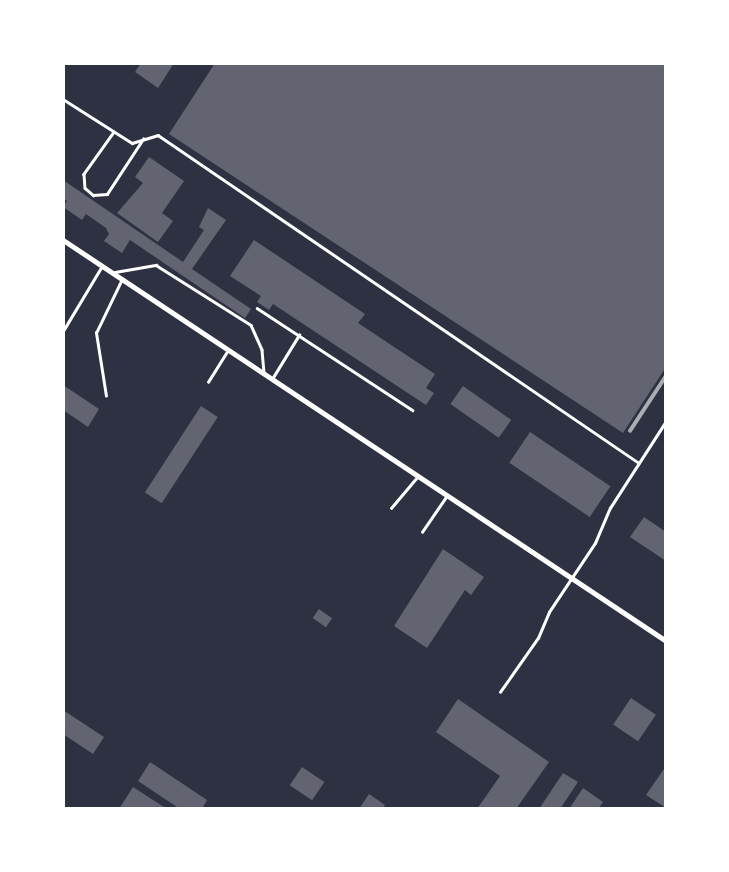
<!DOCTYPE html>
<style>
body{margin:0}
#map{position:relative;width:729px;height:872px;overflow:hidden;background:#2d3142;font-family:"Roboto Condensed",sans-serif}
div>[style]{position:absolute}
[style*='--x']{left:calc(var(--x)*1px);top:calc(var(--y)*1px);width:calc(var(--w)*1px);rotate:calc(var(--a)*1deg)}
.building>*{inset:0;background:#626471;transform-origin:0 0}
.service>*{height:2.5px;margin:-1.25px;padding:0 1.25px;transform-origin:1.25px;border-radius:1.25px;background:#fff}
.minor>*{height:5px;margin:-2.5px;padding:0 2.5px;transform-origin:2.5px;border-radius:2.5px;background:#fff}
.rail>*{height:3.5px;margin:-1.75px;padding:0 1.75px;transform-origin:1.75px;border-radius:1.75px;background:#abadb3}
span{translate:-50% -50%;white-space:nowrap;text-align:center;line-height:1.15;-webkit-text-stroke:7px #fff;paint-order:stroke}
.frame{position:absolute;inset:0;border:65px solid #fff;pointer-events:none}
</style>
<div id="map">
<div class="building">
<div style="clip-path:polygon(141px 63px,174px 63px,158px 88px,135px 72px)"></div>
<div style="clip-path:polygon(215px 63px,666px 63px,666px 367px,623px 433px,169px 134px)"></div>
<div style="clip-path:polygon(149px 157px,184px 181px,162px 213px,173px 221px,158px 242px,117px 213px,143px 183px,135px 177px)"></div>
<div style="clip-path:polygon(63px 180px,183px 262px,204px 230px,199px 227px,208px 208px,226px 220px,192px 269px,251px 309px,245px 318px,130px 240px,122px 253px,104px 241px,109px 234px,106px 228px,86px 214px,82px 220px,63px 207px,67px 201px,63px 198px)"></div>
<div style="clip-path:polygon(254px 240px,365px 314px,358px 323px,435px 374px,426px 388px,434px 393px,426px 405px,273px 304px,269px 310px,257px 302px,261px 296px,230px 276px)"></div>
<div style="clip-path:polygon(63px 385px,99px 409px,88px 427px,63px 410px)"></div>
<div style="left:463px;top:386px;width:59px;height:22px;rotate:35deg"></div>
<div style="left:201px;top:406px;width:20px;height:103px;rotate:33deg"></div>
<div style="left:530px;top:432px;width:97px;height:37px;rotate:34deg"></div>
<div style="clip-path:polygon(644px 517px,666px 532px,666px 561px,630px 537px)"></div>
<div style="clip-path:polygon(443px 549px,484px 577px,471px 595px,465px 590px,427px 648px,394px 626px)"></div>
<div style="left:319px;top:609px;width:16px;height:11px;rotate:35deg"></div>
<div style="left:631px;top:698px;width:30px;height:32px;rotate:34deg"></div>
<div style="clip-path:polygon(458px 699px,549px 762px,516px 809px,477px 809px,500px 776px,436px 732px)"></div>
<div style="clip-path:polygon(63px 710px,104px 737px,93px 754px,63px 734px)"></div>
<div style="clip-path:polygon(150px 762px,207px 800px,202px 809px,180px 809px,138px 781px)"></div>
<div style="clip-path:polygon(666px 766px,666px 808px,646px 795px)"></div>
<div style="left:302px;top:767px;width:27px;height:22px;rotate:34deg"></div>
<div style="clip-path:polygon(563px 773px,578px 782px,560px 809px,539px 809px)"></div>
<div style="clip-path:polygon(133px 787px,167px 809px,119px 809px)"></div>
<div style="clip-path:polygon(583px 788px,603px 802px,598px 809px,569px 809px)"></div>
<div style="clip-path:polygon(369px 794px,385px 805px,382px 809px,359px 809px)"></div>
</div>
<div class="service">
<div style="--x:63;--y:99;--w:82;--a:32.5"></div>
<div style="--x:132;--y:143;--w:27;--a:-17"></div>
<div style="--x:158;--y:135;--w:582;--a:34.29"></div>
<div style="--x:114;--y:132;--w:52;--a:125.5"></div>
<div style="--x:84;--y:174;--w:14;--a:86"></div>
<div style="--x:85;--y:188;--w:11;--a:41"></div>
<div style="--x:93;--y:195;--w:14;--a:-4"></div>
<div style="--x:107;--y:194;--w:66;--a:-56.8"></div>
<div style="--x:115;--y:272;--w:42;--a:-9.7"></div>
<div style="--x:156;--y:265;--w:112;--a:32.3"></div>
<div style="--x:251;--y:325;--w:27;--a:66"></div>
<div style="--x:262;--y:350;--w:22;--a:85"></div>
<div style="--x:257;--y:308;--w:186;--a:33.3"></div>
<div style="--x:63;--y:331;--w:76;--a:-59"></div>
<div style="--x:272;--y:379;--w:52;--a:-58.5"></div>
<div style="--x:208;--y:382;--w:36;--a:-58"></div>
<div style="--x:106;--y:396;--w:64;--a:-99"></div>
<div style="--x:96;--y:333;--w:60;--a:-64.3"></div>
<div style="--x:391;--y:508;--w:42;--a:-49.8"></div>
<div style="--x:422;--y:532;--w:42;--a:-55.6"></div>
<div style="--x:500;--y:692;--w:66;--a:-54.9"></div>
<div style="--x:538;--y:638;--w:28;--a:-67"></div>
<div style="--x:549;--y:612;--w:83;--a:-56.3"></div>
<div style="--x:595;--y:543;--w:38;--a:-67"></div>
<div style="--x:610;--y:508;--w:103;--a:-57.2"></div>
</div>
<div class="minor">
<div style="--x:63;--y:240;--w:724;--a:33.62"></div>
</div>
<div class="rail">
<div style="--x:630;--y:431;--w:66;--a:-56.8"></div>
</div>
<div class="frame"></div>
</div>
